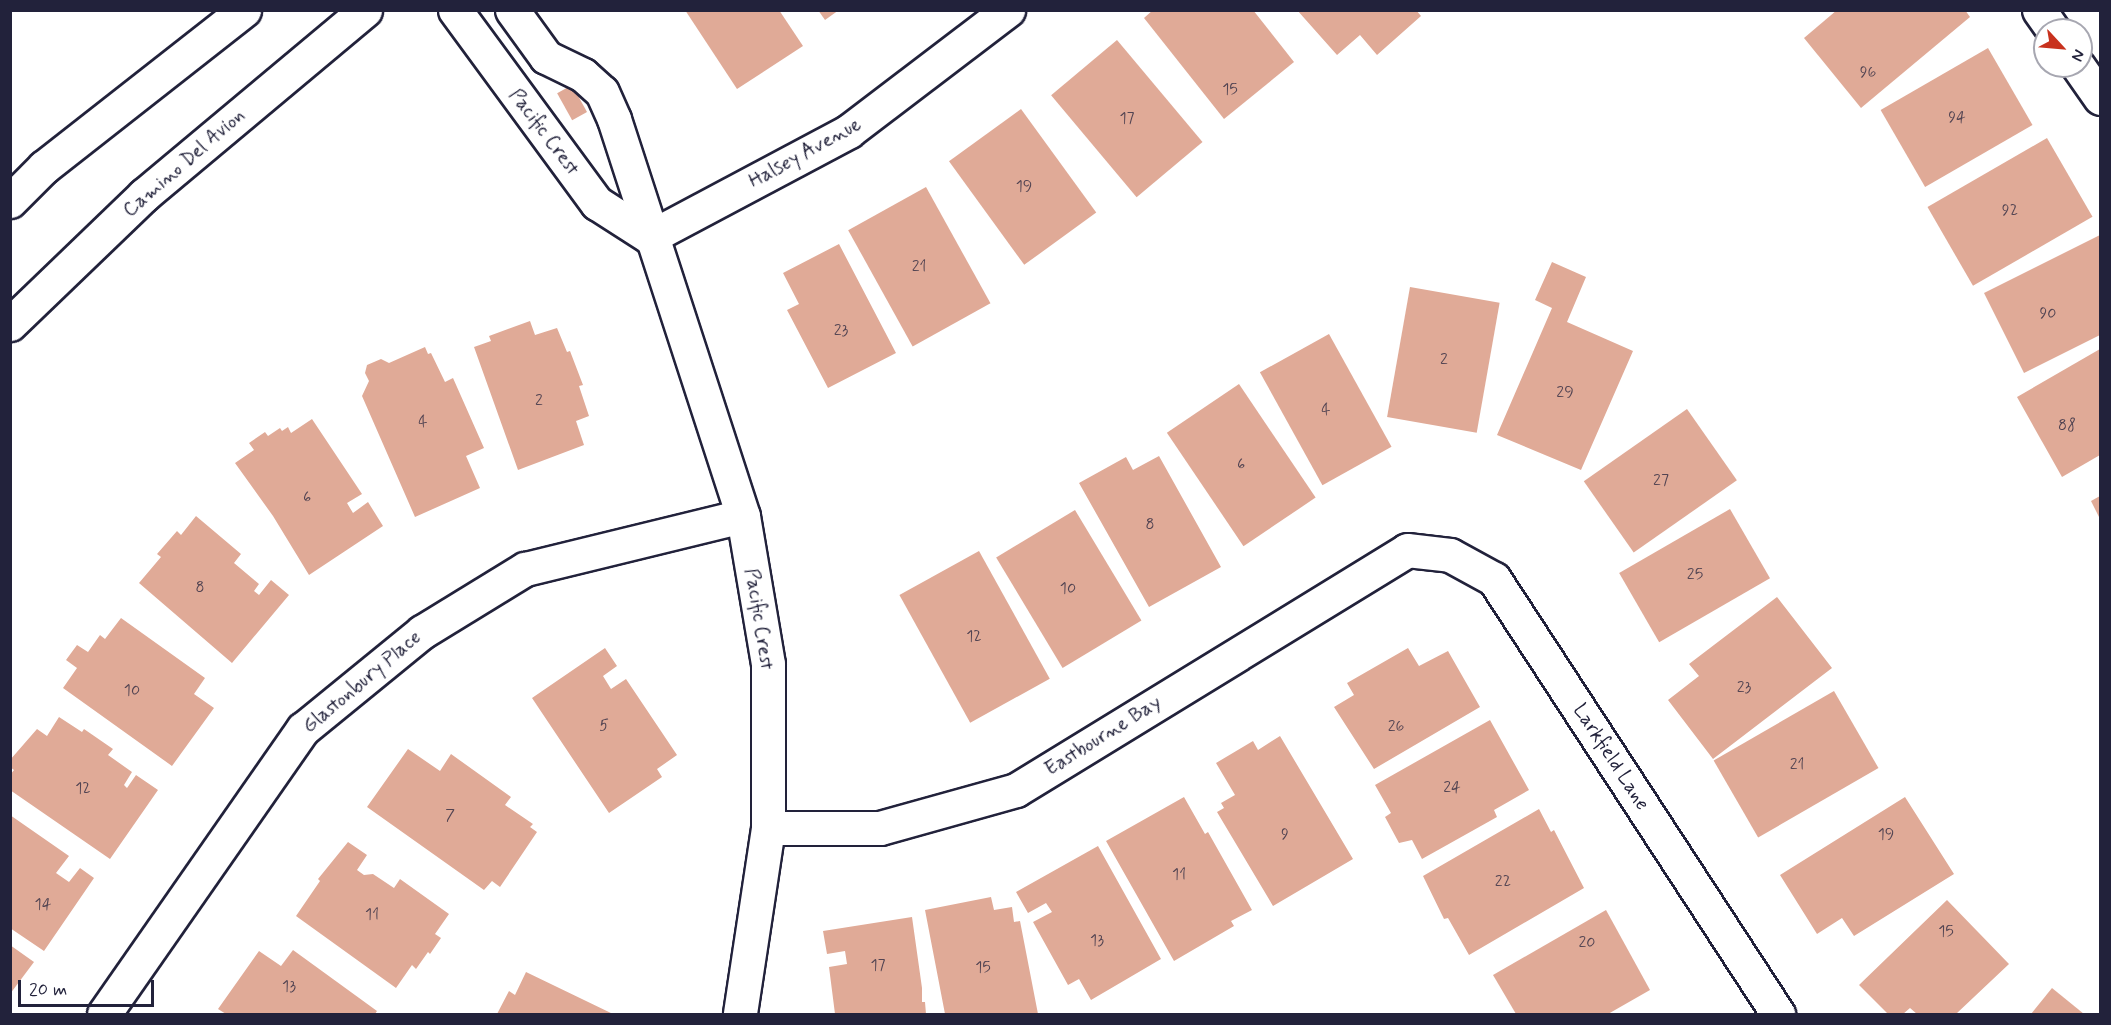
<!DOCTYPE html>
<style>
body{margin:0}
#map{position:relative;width:2111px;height:1025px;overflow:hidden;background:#fff;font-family:Mynerve,sans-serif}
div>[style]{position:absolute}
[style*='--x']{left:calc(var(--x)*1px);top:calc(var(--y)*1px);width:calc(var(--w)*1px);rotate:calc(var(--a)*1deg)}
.building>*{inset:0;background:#e0aa97;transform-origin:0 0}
.roads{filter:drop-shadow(2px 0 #22223b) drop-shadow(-2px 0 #22223b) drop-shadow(0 2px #22223b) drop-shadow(0 -2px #22223b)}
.street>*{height:33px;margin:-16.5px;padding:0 16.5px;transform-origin:16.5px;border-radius:16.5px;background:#fff}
.secondary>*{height:33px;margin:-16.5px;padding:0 16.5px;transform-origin:16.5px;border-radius:16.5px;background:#fff}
span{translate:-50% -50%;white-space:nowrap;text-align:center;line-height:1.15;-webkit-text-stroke:4.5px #fff;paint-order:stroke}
.number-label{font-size:16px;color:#524452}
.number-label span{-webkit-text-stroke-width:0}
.street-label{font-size:20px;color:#22223b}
.frame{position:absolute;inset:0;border:12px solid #22223b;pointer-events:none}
.north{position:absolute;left:2033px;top:18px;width:60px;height:60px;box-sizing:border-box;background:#fff;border:2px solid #a7a7b1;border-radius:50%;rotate:116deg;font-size:16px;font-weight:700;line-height:24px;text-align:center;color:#22223b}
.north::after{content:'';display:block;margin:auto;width:21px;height:27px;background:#c8321e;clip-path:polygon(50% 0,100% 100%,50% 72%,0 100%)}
.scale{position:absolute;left:18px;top:980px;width:136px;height:27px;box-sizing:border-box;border:3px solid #22223b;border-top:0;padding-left:8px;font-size:18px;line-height:21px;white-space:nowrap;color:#22223b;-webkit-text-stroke:4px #fff;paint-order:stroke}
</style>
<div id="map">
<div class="building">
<div style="clip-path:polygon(685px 10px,779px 10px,803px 46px,737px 89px)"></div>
<div style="clip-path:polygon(818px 10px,839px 10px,825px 20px)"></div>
<div style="clip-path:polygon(1153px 10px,1253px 10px,1294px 62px,1224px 119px,1144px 18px)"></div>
<div style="clip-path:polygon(1297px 10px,1416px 10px,1421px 16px,1377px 55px,1360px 35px,1337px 55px)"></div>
<div style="clip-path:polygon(1837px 10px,1965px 10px,1970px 17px,1861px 108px,1804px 38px)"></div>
<div style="left:1117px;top:40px;width:133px;height:86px;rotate:50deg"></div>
<div style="left:1988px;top:48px;width:89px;height:124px;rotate:60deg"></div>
<div style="left:572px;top:85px;width:31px;height:17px;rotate:61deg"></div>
<div style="left:1021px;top:109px;width:128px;height:89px;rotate:54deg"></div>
<div style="left:2047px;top:138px;width:91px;height:138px;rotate:60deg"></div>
<div style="left:926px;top:187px;width:133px;height:89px;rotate:61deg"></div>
<div style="clip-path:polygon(2100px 235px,2100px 335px,2024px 373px,1984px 293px)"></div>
<div style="clip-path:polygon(839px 244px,896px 353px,828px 388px,787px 310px,799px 304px,783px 273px)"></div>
<div style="clip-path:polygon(1552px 262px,1586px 277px,1567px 322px,1633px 351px,1581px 470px,1497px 435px,1552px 308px,1535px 300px)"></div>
<div style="left:1410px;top:287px;width:91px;height:132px;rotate:10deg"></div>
<div style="clip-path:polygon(530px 321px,535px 335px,557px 328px,567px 352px,570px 351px,583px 385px,579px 386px,589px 416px,576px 421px,584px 445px,518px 470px,474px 347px,491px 341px,489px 336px)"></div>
<div style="left:1329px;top:334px;width:129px;height:79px;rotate:61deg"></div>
<div style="clip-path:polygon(425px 347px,428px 354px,431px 353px,445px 382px,453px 378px,484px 448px,466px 456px,480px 488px,415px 517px,362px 396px,369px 381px,365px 373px,367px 365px,381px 359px,389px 363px)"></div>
<div style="clip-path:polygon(2100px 349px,2100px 455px,2062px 477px,2017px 397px)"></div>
<div style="left:1239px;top:384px;width:137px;height:87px;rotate:56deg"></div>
<div style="left:1687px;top:409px;width:87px;height:126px;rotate:55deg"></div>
<div style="clip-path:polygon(312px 419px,362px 494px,347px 503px,353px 513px,368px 502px,383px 526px,309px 575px,273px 516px,235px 463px,254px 450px,249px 443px,265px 432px,268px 436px,280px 428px,282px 431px,288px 427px,291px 433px)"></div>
<div style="clip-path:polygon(1159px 456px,1221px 567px,1149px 607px,1079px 483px,1126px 457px,1133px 470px)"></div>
<div style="clip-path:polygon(2100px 496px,2100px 519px,2091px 501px)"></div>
<div style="left:1730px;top:509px;width:80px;height:128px;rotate:60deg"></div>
<div style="left:1075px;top:510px;width:129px;height:92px;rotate:59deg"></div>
<div style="clip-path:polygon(196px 516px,241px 554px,234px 563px,259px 584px,254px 591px,259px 595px,271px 580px,289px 595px,232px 663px,139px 583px,161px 557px,157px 554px,177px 531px,181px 535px)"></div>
<div style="left:979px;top:551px;width:146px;height:91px;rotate:61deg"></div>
<div style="clip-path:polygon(1777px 597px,1832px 668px,1713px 759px,1668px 700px,1699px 676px,1689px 664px)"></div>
<div style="clip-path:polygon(121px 618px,205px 678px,194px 694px,214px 708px,172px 766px,63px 688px,77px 668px,66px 660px,77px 645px,88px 652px,100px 635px,105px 639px)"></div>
<div style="clip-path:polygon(605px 648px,617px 666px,603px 676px,611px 689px,626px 679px,677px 755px,657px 769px,662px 777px,609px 813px,532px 698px)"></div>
<div style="clip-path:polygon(1408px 648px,1419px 666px,1448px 651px,1480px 707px,1374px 769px,1334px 707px,1354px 695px,1347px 683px)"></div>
<div style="left:1834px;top:691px;width:89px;height:139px;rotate:60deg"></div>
<div style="clip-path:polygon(59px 717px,82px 732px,84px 729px,113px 749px,108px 755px,132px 772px,124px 785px,127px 788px,136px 775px,158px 790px,110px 859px,10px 790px,10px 775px,14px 770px,10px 767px,10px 760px,37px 729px,47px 736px)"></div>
<div style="clip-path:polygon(1490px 720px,1529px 790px,1494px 810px,1497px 817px,1422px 859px,1412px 840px,1399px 843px,1385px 817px,1391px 813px,1375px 785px)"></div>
<div style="clip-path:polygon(1280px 736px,1353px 859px,1273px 906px,1217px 812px,1224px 808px,1221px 803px,1235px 795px,1216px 763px,1253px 741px,1258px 750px)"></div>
<div style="clip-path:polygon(408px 749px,440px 771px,451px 754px,511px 797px,505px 805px,533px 824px,530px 827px,537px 832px,500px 887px,492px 881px,484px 890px,367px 807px)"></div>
<div style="clip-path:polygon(1184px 797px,1205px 834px,1208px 832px,1252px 910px,1231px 921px,1234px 926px,1174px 961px,1106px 841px)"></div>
<div style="clip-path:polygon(1905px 797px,1954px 874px,1854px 936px,1842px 918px,1817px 934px,1780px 875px)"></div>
<div style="clip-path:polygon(1539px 809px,1551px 832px,1554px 830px,1584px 888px,1469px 955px,1448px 918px,1444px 919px,1423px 876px)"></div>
<div style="clip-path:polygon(10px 815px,69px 856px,56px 873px,69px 882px,80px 868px,94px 878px,44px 951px,10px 928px)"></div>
<div style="clip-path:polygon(348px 842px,367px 855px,357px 870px,364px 875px,373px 874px,394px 888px,400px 879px,449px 914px,435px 934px,441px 938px,430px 954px,428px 952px,416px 969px,412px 965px,396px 988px,296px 916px,320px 881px,318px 879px)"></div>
<div style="clip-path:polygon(1098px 846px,1161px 959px,1091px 1000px,1079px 979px,1068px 985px,1033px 922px,1052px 912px,1046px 903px,1028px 913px,1016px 892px)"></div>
<div style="clip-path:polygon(991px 897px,994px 910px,1012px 907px,1014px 922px,1020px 921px,1038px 1014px,945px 1014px,925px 910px)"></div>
<div style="clip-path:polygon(1947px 900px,2009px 964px,1956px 1014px,1917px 1014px,1910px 1008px,1903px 1014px,1888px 1014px,1859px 985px)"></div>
<div style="clip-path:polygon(1606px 910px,1650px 990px,1608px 1014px,1516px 1014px,1493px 975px)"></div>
<div style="clip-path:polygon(912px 917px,922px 988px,922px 1002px,925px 1002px,926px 1014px,835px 1014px,829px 967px,847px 964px,845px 951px,827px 954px,823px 931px)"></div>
<div style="clip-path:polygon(10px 945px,34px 962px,10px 994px)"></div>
<div style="clip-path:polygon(293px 950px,377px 1011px,375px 1014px,226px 1014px,218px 1009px,259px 951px,281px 966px)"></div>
<div style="clip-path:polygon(526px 972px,613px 1014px,497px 1014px,509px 991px,515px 995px)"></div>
<div style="clip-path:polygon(2052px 988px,2084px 1014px,2031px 1014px)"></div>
</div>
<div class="roads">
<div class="street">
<div style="--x:455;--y:10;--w:240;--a:53.7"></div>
<div style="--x:597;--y:203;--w:63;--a:32.7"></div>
<div style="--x:512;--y:10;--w:58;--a:54.1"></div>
<div style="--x:546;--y:57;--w:41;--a:25.9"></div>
<div style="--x:583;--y:75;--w:25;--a:42"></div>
<div style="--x:602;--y:92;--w:30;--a:66"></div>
<div style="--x:614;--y:119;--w:417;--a:72"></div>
<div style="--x:743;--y:516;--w:150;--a:80.4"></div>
<div style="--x:768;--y:664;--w:164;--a:90"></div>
<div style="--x:768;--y:828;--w:188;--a:98.6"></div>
<div style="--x:2039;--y:10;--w:24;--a:55"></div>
<div style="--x:2078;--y:66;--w:39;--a:55"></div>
<div style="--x:650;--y:237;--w:225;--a:-28"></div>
<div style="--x:849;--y:131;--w:200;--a:-37.3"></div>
<div style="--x:768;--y:828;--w:112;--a:0"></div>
<div style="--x:880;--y:828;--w:141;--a:-15.6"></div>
<div style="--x:1016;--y:790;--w:459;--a:-31.5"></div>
<div style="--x:1407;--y:550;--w:43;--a:6.6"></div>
<div style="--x:1450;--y:555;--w:50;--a:28.6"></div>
<div style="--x:1494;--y:579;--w:520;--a:56.86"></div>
<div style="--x:104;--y:1014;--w:348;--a:-55.1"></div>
<div style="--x:303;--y:729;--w:154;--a:-39.2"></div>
<div style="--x:422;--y:632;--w:121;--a:-31.5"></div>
<div style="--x:525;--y:569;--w:224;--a:-13.7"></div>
</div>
<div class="secondary">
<div style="--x:10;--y:201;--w:48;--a:-45"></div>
<div style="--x:44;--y:167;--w:254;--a:-38.1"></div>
<div style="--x:10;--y:324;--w:186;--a:-43.9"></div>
<div style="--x:144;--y:195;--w:288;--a:-39.9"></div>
</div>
</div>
<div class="number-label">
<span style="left:1868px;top:73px">96</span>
<span style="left:1230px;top:90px">15</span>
<span style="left:1957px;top:118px">94</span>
<span style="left:1127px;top:119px">17</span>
<span style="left:1024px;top:187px">19</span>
<span style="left:2010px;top:211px">92</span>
<span style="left:919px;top:267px">21</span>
<span style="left:2048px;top:314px">90</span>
<span style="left:841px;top:331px">23</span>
<span style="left:1444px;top:360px">2</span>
<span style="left:1565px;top:393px">29</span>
<span style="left:539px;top:401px">2</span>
<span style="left:1326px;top:410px">4</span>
<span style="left:423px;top:422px">4</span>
<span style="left:2067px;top:426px">88</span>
<span style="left:1241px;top:465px">6</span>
<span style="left:1661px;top:481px">27</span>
<span style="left:307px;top:498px">6</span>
<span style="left:1150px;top:525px">8</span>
<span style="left:1695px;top:575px">25</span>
<span style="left:200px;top:588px">8</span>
<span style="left:1068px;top:589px">10</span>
<span style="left:974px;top:637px">12</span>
<span style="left:1744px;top:688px">23</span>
<span style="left:132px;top:691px">10</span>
<span style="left:604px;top:726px">5</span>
<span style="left:1396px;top:727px">26</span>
<span style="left:1797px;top:765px">21</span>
<span style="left:1452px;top:788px">24</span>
<span style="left:83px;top:789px">12</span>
<span style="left:450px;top:816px">7</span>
<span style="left:1285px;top:835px">9</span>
<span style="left:1886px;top:835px">19</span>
<span style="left:1179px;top:875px">11</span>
<span style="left:1503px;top:882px">22</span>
<span style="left:43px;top:905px">14</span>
<span style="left:372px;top:915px">11</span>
<span style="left:1946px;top:932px">15</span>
<span style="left:1097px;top:941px">13</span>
<span style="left:1587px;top:943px">20</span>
<span style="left:878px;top:966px">17</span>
<span style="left:983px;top:968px">15</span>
<span style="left:289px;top:987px">13</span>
</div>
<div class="street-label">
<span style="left:544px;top:132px;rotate:53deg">Pacific Crest</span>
<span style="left:805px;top:153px;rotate:-29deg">Halsey Avenue</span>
<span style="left:184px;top:163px;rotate:-41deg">Camino Del Avion</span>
<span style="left:759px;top:619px;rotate:81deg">Pacific Crest</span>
<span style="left:362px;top:682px;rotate:-40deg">Glastonbury Place</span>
<span style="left:1103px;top:736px;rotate:-32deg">Eastbourne Bay</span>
<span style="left:1611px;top:757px;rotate:57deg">Larkfield Lane</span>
</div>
<div class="frame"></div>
<div class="north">N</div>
<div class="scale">20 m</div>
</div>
